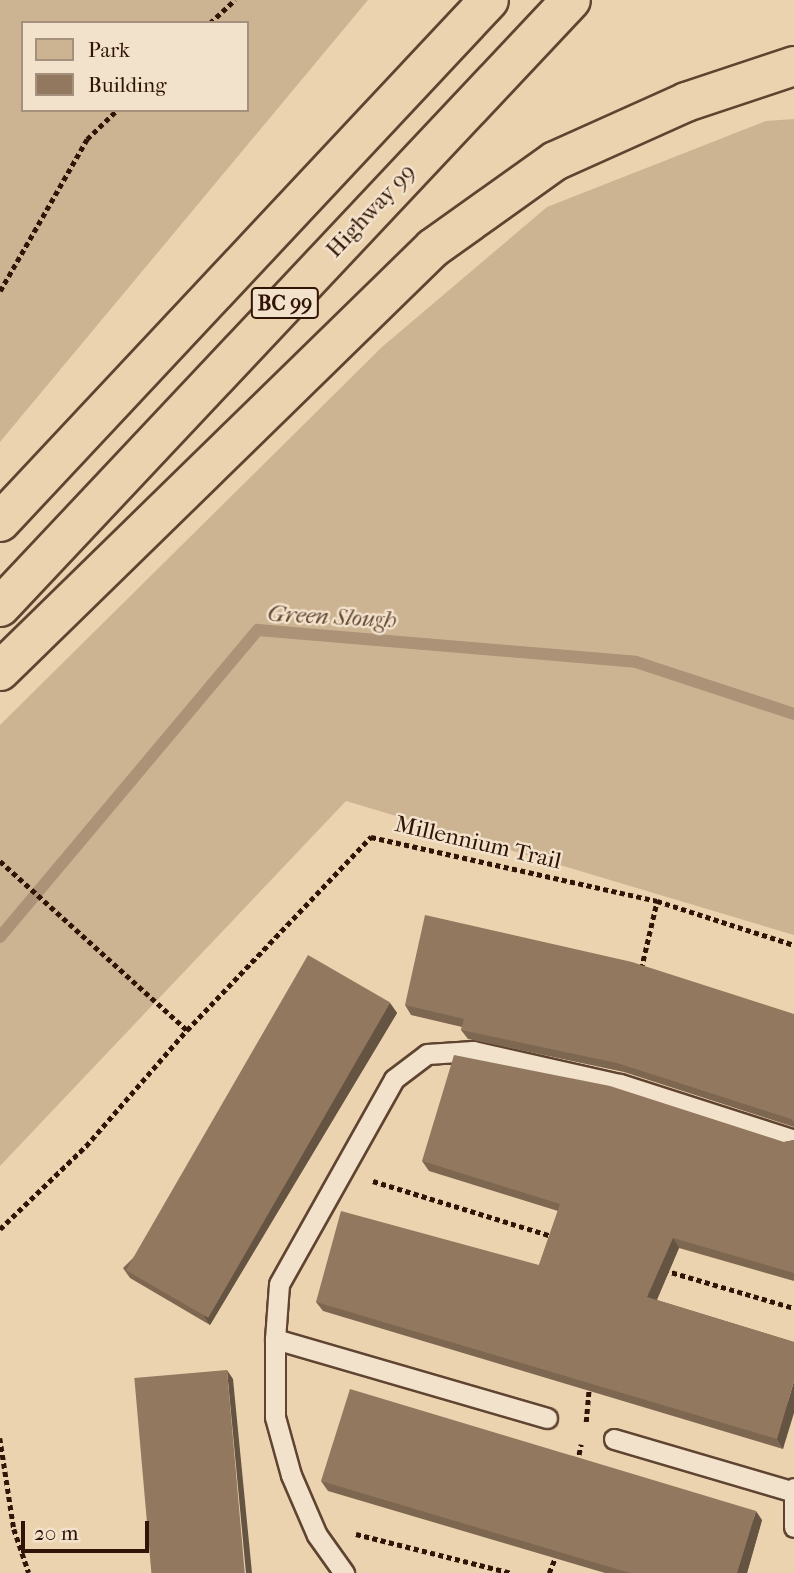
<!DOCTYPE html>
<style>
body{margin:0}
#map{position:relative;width:794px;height:1573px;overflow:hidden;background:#ecd3af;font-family:"IM FELL French Canon",serif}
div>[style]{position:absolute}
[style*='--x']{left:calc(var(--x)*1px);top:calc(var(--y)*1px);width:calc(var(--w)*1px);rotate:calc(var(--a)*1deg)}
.green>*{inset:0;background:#ccb392}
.stream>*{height:12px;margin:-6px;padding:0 6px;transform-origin:6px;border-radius:6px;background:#ac9276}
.path>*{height:4.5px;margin-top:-2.25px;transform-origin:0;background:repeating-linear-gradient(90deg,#301507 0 5px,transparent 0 8.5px)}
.roads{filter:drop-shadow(2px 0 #5f4431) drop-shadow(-2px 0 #5f4431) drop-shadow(0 2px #5f4431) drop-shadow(0 -2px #5f4431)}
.service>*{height:19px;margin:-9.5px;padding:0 9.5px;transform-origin:9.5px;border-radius:9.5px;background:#f3e2cb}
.motorway>*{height:38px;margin:-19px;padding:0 19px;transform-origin:19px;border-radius:19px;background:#ecd3af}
.wall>*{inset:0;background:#7e6751}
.shaded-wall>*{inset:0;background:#665442}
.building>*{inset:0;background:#92785e;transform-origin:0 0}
span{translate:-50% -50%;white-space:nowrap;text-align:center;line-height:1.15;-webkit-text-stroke:5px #f3e2cb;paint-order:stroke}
.shield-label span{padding:2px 5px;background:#f3e2cb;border:2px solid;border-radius:5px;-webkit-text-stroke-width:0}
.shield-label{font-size:21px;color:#301507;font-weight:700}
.street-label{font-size:23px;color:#301507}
.water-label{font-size:24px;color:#624733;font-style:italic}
.legend{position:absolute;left:21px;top:21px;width:228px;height:91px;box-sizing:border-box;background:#f3e2cb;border:2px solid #a5907d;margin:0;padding:9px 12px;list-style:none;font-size:21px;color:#301507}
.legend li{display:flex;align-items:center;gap:14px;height:35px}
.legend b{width:35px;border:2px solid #a5907d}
.scale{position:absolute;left:21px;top:1521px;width:128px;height:32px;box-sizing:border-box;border:4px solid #301507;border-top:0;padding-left:9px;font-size:21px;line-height:24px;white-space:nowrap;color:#301507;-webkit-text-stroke:5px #f3e2cb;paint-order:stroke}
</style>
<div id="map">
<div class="green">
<div style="clip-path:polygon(evenodd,0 0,368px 0,0 442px,0 0,23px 23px,247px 23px,247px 110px,23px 110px,23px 23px)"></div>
<div style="clip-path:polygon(794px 119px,794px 935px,346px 801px,0 1166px,0 725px,382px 347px,547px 207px,766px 121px)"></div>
</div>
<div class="stream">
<div style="--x:0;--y:937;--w:401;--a:-50"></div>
<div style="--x:258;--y:630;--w:379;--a:4.8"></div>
<div style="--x:636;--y:662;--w:166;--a:18.2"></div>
</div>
<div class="path">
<div style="--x:210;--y:23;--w:34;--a:-43"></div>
<div style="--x:0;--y:291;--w:175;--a:-60.2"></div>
<div style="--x:87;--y:139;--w:42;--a:-44"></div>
<div style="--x:0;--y:861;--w:252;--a:42.1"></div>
<div style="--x:187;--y:1030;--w:267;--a:-46.4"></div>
<div style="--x:371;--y:837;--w:293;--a:12.6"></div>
<div style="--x:657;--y:901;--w:144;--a:17.8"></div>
<div style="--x:641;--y:969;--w:70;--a:-76.8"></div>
<div style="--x:373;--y:1181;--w:190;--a:17.1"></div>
<div style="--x:0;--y:1229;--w:120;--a:-44"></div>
<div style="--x:86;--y:1146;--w:154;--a:-49"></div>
<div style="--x:664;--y:1270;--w:135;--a:16.3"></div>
<div style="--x:586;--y:1422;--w:36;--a:-85"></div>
<div style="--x:0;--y:1438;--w:92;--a:81.3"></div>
<div style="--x:14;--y:1529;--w:46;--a:71.2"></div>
<div style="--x:577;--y:1463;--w:19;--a:-78"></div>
<div style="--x:356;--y:1534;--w:160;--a:14.1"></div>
<div style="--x:549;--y:1573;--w:22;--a:-68"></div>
</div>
<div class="roads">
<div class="service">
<div style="--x:275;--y:1339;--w:78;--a:90"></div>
<div style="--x:275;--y:1417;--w:60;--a:74.6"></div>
<div style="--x:291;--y:1475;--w:65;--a:66.6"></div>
<div style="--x:317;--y:1535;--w:47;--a:54.6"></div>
<div style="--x:547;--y:1418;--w:283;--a:-163.8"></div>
<div style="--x:275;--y:1339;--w:55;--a:-85.8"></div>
<div style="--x:279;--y:1284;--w:235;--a:-60.7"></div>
<div style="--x:394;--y:1079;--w:41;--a:-37.1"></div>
<div style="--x:427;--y:1054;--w:46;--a:-3.7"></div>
<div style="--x:473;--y:1051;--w:151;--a:12.7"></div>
<div style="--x:620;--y:1084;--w:183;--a:17.8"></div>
<div style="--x:614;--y:1439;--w:184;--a:16.4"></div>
<div style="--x:794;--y:1488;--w:39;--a:90"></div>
</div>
<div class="motorway">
<div style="--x:0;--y:522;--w:715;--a:-46.87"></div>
<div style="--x:0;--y:607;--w:833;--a:-46.75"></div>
<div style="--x:0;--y:671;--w:605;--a:-44.33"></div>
<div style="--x:433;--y:248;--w:150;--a:-35.5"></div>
<div style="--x:555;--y:161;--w:144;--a:-24.2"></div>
<div style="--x:686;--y:102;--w:114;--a:-18.4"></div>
</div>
</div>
<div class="wall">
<div style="clip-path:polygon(390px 1003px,397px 1013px,210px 1325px,130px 1278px,123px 1268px)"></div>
<div style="clip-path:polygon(405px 1005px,794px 1014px,794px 1127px,624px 1072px,468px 1039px,461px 1030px,462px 1027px,411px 1015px)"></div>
<div style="clip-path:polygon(794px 1140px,794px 1281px,679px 1248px,657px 1300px,794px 1342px,783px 1449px,323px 1311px,316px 1302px,539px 1265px,558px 1211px,429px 1171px,422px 1161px,784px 1142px)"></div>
<div style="clip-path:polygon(321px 1481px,762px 1520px,747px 1573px,605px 1573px,328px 1491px)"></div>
</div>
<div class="shaded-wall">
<div style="clip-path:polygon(390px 1003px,397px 1013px,210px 1325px,204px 1316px)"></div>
<div style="clip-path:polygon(673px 1238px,679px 1248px,654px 1306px,647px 1297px)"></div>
<div style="clip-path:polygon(227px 1370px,233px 1379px,252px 1573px,246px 1573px)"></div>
<div style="clip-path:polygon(794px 1381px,794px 1413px,783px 1449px,777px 1439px)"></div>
<div style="clip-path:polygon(756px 1511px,762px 1520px,747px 1573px,737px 1573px)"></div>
</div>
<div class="building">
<div style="clip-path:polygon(425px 915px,632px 962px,794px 1014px,794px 1122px,791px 1119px,617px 1063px,461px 1030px,464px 1019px,405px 1005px)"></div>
<div style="left:308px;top:955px;width:95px;height:364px;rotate:30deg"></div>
<div style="clip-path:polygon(454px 1055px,610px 1086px,784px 1142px,794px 1140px,794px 1273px,673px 1238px,647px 1297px,794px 1342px,794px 1381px,777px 1439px,316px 1302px,341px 1211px,539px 1265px,560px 1204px,422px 1161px)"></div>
<div style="left:227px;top:1370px;width:204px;height:93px;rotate:85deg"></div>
<div style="clip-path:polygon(350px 1389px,756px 1511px,737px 1573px,630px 1573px,321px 1481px)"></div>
</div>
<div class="shield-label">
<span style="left:285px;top:303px">BC 99</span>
</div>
<div class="street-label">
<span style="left:371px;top:211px;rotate:-47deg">Highway 99</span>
<span style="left:478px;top:843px;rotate:13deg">Millennium Trail</span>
</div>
<div class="water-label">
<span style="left:332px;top:617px;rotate:3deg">Green Slough</span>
</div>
<ul class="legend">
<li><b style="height:19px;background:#ccb392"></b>Park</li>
<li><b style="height:19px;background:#92785e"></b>Building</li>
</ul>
<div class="scale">20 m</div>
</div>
